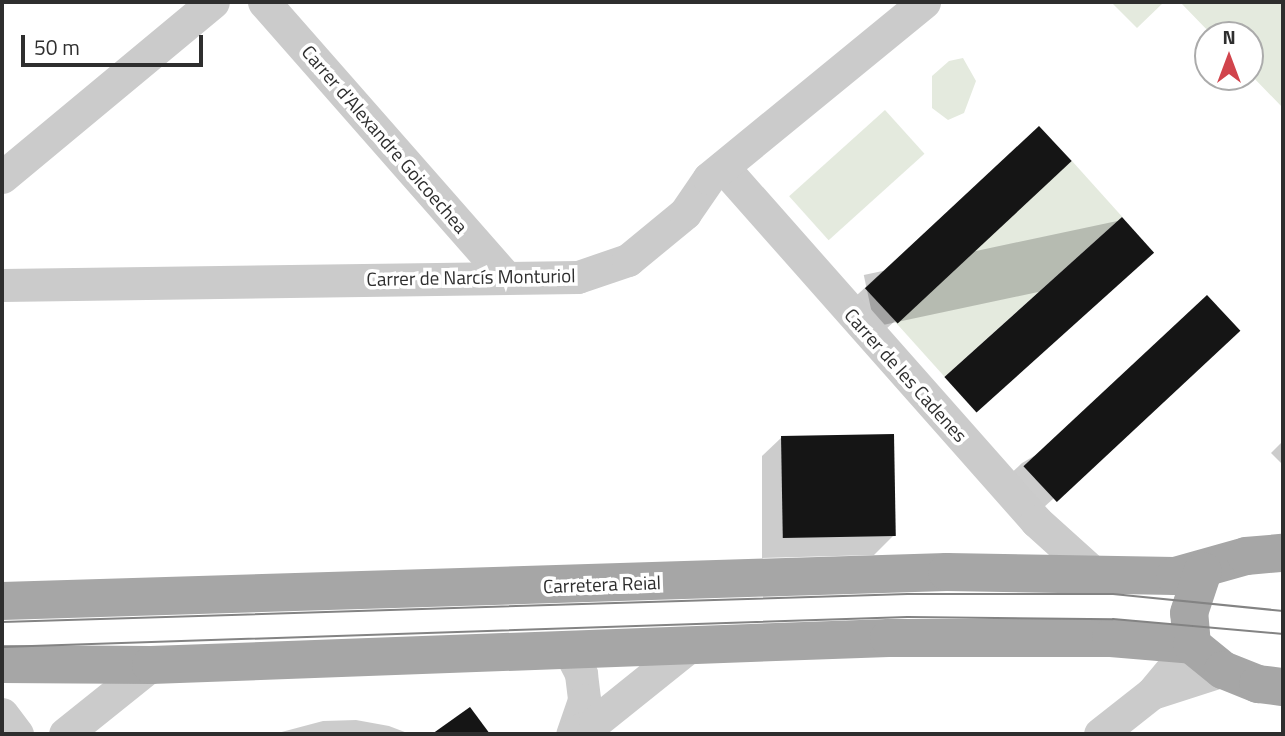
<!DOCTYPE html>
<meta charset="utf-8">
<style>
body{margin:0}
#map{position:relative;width:1285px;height:736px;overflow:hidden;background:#fff;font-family:"Titillium Web",sans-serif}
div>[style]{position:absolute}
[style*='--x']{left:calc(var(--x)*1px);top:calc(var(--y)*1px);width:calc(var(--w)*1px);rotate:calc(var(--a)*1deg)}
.green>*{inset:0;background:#e4eade;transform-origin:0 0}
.shadow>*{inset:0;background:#0003;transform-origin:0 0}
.building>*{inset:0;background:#151515;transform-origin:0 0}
.minor>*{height:33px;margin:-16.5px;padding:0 16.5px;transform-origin:16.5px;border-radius:16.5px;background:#cbcbcb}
.major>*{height:38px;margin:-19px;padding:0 19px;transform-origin:19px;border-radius:19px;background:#a6a6a6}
.tram>*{height:2px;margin:-1px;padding:0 1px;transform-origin:1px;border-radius:1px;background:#838383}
span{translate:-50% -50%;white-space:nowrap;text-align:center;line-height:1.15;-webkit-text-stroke:7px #fff;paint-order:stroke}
.street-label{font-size:19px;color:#2e2e2e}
.frame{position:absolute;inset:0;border:4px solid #2e2e2e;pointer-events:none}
.north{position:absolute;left:1194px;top:21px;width:70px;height:70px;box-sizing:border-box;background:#fff;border:2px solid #ababab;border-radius:50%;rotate:0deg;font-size:19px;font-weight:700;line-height:28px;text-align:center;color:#2e2e2e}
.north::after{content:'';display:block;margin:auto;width:24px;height:32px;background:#d1444c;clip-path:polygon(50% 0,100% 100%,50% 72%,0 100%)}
.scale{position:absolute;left:21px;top:35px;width:182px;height:32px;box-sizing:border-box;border:4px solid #2e2e2e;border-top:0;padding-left:9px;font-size:21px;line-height:24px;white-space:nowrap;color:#2e2e2e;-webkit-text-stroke:5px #fff;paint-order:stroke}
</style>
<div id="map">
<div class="green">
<div style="clip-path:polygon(1111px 2px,1164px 2px,1137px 28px)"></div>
<div style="clip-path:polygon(1180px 2px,1283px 2px,1283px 108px,1250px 74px,1250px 35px,1212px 35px)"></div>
<div style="clip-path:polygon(963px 58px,976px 81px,964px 113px,948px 120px,932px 108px,932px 76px,949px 61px)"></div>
<div style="left:885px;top:110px;width:59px;height:129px;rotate:48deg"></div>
<div style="left:1072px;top:161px;width:75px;height:239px;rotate:48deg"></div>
</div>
<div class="shadow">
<div style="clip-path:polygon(1039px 128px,1050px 181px,875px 339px,845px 306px)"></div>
<div style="left:1122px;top:220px;width:53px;height:264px;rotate:78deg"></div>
<div style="clip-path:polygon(1218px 350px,1033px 517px,1002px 482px,1022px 463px)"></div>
<div style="clip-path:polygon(782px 437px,893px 536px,874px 555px,762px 558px,762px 456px)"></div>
<div style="clip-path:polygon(1283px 441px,1283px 465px,1271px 453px)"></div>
<div style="clip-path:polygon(356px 720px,389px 726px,410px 734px,274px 734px,323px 721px)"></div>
</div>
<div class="building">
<div style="left:1039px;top:126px;width:48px;height:238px;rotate:47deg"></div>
<div style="left:1122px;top:217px;width:48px;height:239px;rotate:48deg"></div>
<div style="left:1207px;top:295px;width:49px;height:251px;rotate:47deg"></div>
<div style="left:894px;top:434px;width:102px;height:113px;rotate:89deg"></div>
<div style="clip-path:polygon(470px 707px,490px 734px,432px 734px)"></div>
</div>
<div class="minor">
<div style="--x:264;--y:2;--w:366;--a:48.7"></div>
<div style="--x:723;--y:167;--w:473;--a:48.5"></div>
<div style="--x:1036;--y:521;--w:81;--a:42"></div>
<div style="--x:2;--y:177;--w:274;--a:-39.7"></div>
<div style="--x:2;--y:285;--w:576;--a:-0.8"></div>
<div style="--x:578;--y:277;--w:53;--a:-18.8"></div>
<div style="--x:628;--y:260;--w:74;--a:-39.5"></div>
<div style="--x:685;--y:213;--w:42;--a:-55.6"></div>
<div style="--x:709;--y:178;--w:278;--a:-39.3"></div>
<div style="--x:568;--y:648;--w:29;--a:63"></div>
<div style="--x:581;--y:674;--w:26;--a:83"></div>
<div style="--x:584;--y:700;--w:36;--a:109"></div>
<div style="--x:1152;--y:693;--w:75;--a:-17.9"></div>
<div style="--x:2;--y:714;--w:25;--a:53"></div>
<div style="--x:65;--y:734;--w:110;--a:-38.7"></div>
<div style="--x:573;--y:734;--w:25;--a:-29"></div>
<div style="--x:595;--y:722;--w:124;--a:-38.8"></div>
<div style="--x:1100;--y:734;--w:66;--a:-38.3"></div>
<div style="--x:1152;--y:693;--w:62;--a:-50.2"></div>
</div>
<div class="major">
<div style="--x:2;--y:601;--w:945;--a:-1.76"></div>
<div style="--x:947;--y:572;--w:228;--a:1"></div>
<div style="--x:1175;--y:576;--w:74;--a:-15.7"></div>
<div style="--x:1246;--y:556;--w:37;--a:-5"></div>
<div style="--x:1192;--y:645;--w:32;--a:-95"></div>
<div style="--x:1189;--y:613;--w:44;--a:-71.6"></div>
<div style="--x:2;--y:664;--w:149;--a:0.4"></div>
<div style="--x:151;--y:665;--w:738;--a:-2.1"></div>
<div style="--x:889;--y:638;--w:222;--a:0"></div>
<div style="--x:1111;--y:638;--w:81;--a:4.9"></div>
<div style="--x:1192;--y:645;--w:40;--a:39"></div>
<div style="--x:1223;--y:670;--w:38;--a:22"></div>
<div style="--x:1258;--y:684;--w:25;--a:7"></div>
</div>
<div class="tram">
<div style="--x:2;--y:622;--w:906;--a:-1.77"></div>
<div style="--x:908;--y:594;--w:205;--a:0"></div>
<div style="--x:1113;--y:594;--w:171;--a:5.7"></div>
<div style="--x:2;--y:647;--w:906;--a:-1.9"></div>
<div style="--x:908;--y:617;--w:205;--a:0.6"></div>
<div style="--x:1113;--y:619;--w:171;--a:5"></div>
</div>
<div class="street-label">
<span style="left:385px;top:139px;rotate:49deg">Carrer d'Alexandre Goicoechea</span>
<span style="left:471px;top:277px;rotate:-1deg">Carrer de Narcís Monturiol</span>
<span style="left:906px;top:375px;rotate:48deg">Carrer de les Cadenes</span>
<span style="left:602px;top:584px;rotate:-2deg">Carretera Reial</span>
</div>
<div class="frame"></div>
<div class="north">N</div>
<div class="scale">50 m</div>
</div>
